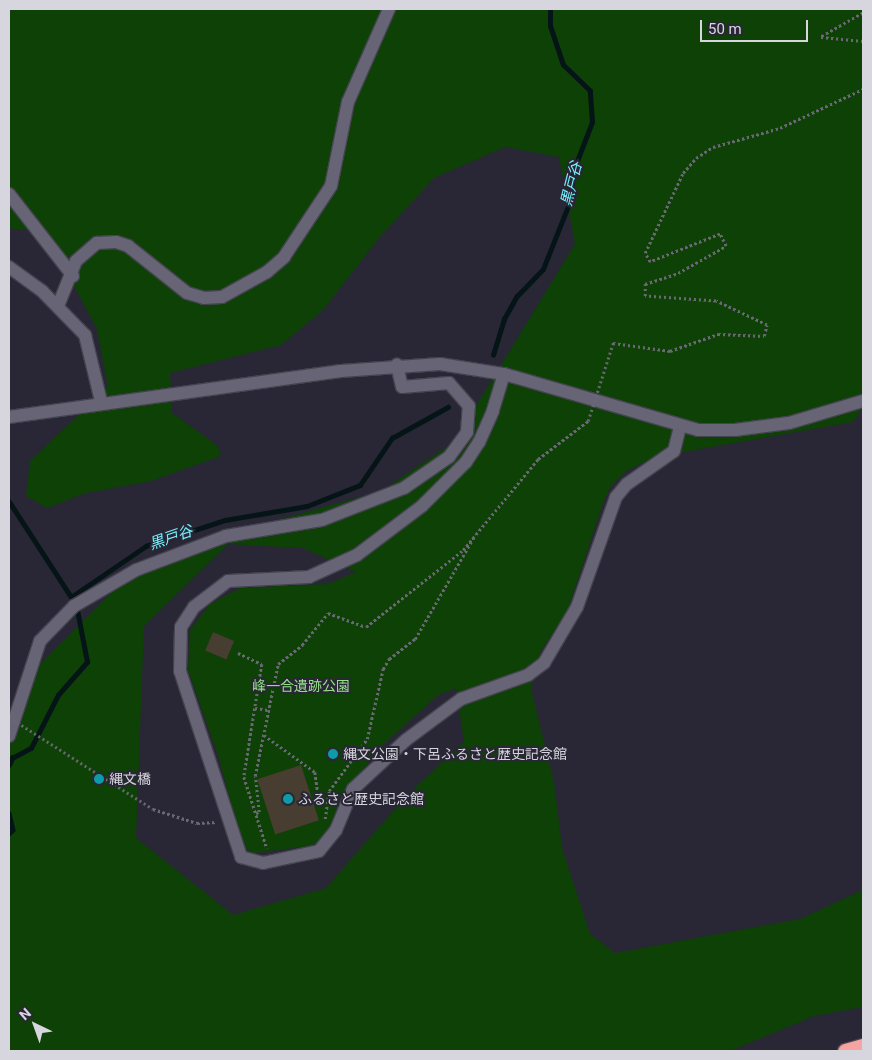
<!DOCTYPE html>
<meta charset="utf-8">
<style>
body{margin:0}
#map{position:relative;width:872px;height:1060px;overflow:hidden;background:#292735;font-family:Roboto,"Noto Sans JP",sans-serif}
div>[style]{position:absolute}
[style*='--x']{left:calc(var(--x)*1px);top:calc(var(--y)*1px);width:calc(var(--w)*1px);rotate:calc(var(--a)*1deg)}
.green>*{inset:0;background:#0d4105}
.stream>*{height:4.5px;margin:-2.25px;padding:0 2.25px;transform-origin:2.25px;border-radius:2.25px;background:#051416}
.building>*{inset:0;background:#473d30;transform-origin:0 0}
.path>*{height:2.5px;margin-top:-1.25px;transform-origin:0;background:repeating-linear-gradient(90deg,#696874 0 2.5px,transparent 0 5px)}
.roads{filter:drop-shadow(1px 0 #44434f) drop-shadow(-1px 0 #44434f) drop-shadow(0 1px #44434f) drop-shadow(0 -1px #44434f)}
.street>*{height:12px;margin:-6px;padding:0 6px;transform-origin:6px;border-radius:6px;background:#666475}
.secondary>*{height:12px;margin:-6px;padding:0 6px;transform-origin:6px;border-radius:6px;background:#666475}
.highway>*{height:15px;margin:-7.5px;padding:0 7.5px;transform-origin:7.5px;border-radius:7.5px;background:#f6a4a1}
.path-bridge>*{height:2.5px;margin-top:-1.25px;transform-origin:0;background:repeating-linear-gradient(90deg,#696874 0 2.5px,transparent 0 5px)}
.dots>*{width:14px;height:14px;translate:-50% -50%;box-sizing:border-box;border:2px solid #292735;border-radius:50%}
span{translate:-50% -50%;white-space:nowrap;text-align:center;line-height:1.15;-webkit-text-stroke:4px #292735;paint-order:stroke}
.park-label{font-size:14px;color:#95e189}
.poi-label{font-size:14px;color:#d7d6df}
.left{translate:0 -50%;text-align:left}
.water-label{font-size:15px;color:#75f2ff;font-style:italic}
.frame{position:absolute;inset:0;border:10px solid #d7d6df;pointer-events:none}
.north{position:absolute;left:10px;top:1000px;width:50px;height:50px;-webkit-text-stroke:4px #292735;paint-order:stroke;rotate:318deg;font-size:14px;font-weight:700;line-height:20px;text-align:center;color:#d7d6df}
.north::after{content:'';display:block;margin:auto;width:18px;height:22px;background:#d7d6df;clip-path:polygon(50% 0,100% 100%,50% 72%,0 100%)}
.scale{position:absolute;left:700px;top:20px;width:108px;height:22px;box-sizing:border-box;border:2px solid #d7d6df;border-top:0;padding-left:6px;font-size:15px;line-height:18px;white-space:nowrap;color:#d7d6df;-webkit-text-stroke:4px #292735;paint-order:stroke}
</style>
<div id="map">
<div class="green">
<div style="clip-path:polygon(evenodd,9px 9px,863px 9px,863px 407px,853px 422px,655px 457px,626px 471px,611px 486px,604px 500px,566px 615px,541px 650px,531px 689px,554px 782px,562px 848px,590px 934px,615px 953px,800px 919px,863px 890px,863px 1007px,814px 1016px,730px 1051px,9px 1051px,9px 723px,36px 668px,113px 591px,168px 551px,381px 491px,454px 442px,575px 244px,559px 157px,505px 147px,434px 178px,379px 238px,323px 310px,281px 345px,170px 373px,172px 413px,218px 446px,221px 456px,151px 481px,86px 493px,47px 508px,26px 496px,30px 461px,108px 387px,97px 329px,46px 232px,9px 228px,9px 9px,228px 544px,303px 548px,356px 572px,328px 584px,240px 588px,210px 604px,190px 630px,188px 670px,218px 755px,243px 847px,254px 853px,310px 846px,320px 841px,330px 829px,341px 795px,385px 743px,438px 695px,456px 688px,464px 742px,408px 794px,326px 888px,233px 915px,136px 838px,144px 626px,228px 544px)"></div>
</div>
<div class="stream">
<div style="--x:493;--y:355;--w:38;--a:-73"></div>
<div style="--x:504;--y:319;--w:26;--a:-61"></div>
<div style="--x:517;--y:296;--w:37;--a:-46"></div>
<div style="--x:543;--y:269;--w:73;--a:-68.3"></div>
<div style="--x:570;--y:201;--w:32;--a:-83"></div>
<div style="--x:574;--y:169;--w:50;--a:-69"></div>
<div style="--x:592;--y:122;--w:31;--a:-94"></div>
<div style="--x:590;--y:91;--w:37;--a:-136"></div>
<div style="--x:563;--y:65;--w:41;--a:-108.4"></div>
<div style="--x:550;--y:26;--w:17;--a:-90"></div>
<div style="--x:9;--y:501;--w:116;--a:57"></div>
<div style="--x:71;--y:597;--w:91;--a:-34.2"></div>
<div style="--x:146;--y:546;--w:83;--a:-18.2"></div>
<div style="--x:225;--y:520;--w:83;--a:-9.7"></div>
<div style="--x:307;--y:506;--w:57;--a:-21.6"></div>
<div style="--x:360;--y:485;--w:57;--a:-55.8"></div>
<div style="--x:392;--y:438;--w:64;--a:-29"></div>
<div style="--x:9;--y:765;--w:8;--a:-67"></div>
<div style="--x:12;--y:758;--w:21;--a:-28"></div>
<div style="--x:31;--y:748;--w:59;--a:-63"></div>
<div style="--x:58;--y:695;--w:44;--a:-48.7"></div>
<div style="--x:87;--y:662;--w:58;--a:-100.9"></div>
<div style="--x:9;--y:813;--w:17;--a:77"></div>
<div style="--x:13;--y:830;--w:6;--a:135"></div>
</div>
<div class="building">
<div style="left:213px;top:632px;width:23px;height:20px;rotate:23deg"></div>
<div style="left:301px;top:765px;width:58px;height:46px;rotate:72deg"></div>
</div>
<div class="path">
<div style="--x:863;--y:13;--w:48;--a:150.3"></div>
<div style="--x:821;--y:37;--w:42;--a:5.4"></div>
<div style="--x:613;--y:343;--w:58;--a:8"></div>
<div style="--x:670;--y:351;--w:51;--a:-19.5"></div>
<div style="--x:718;--y:334;--w:46;--a:2.5"></div>
<div style="--x:764;--y:336;--w:11;--a:-75"></div>
<div style="--x:767;--y:325;--w:56;--a:-154.8"></div>
<div style="--x:716;--y:301;--w:71;--a:-176"></div>
<div style="--x:645;--y:296;--w:12;--a:-90"></div>
<div style="--x:645;--y:284;--w:35;--a:-18"></div>
<div style="--x:678;--y:273;--w:55;--a:-29.4"></div>
<div style="--x:726;--y:246;--w:13;--a:-117"></div>
<div style="--x:720;--y:234;--w:75;--a:158.2"></div>
<div style="--x:650;--y:262;--w:10;--a:-119"></div>
<div style="--x:645;--y:253;--w:89;--a:-64.6"></div>
<div style="--x:683;--y:173;--w:20;--a:-49"></div>
<div style="--x:696;--y:158;--w:20;--a:-33"></div>
<div style="--x:713;--y:147;--w:70;--a:-15.8"></div>
<div style="--x:780;--y:128;--w:92;--a:-25.2"></div>
<div style="--x:238;--y:653;--w:26;--a:25"></div>
<div style="--x:262;--y:664;--w:114;--a:99.1"></div>
<div style="--x:244;--y:777;--w:75;--a:72.1"></div>
<div style="--x:255;--y:708;--w:13;--a:9"></div>
<div style="--x:264;--y:735;--w:63;--a:36"></div>
<div style="--x:315;--y:772;--w:22;--a:82"></div>
<div style="--x:153;--y:809;--w:46;--a:17.7"></div>
<div style="--x:197;--y:823;--w:20;--a:-3"></div>
<div style="--x:256;--y:813;--w:3;--a:-18"></div>
<div style="--x:259;--y:812;--w:36;--a:-96"></div>
<div style="--x:255;--y:776;--w:114;--a:-78.4"></div>
<div style="--x:278;--y:664;--w:31;--a:-38"></div>
<div style="--x:302;--y:645;--w:41;--a:-50.9"></div>
<div style="--x:328;--y:613;--w:40;--a:20.2"></div>
<div style="--x:366;--y:627;--w:124;--a:-38.4"></div>
<div style="--x:463;--y:550;--w:118;--a:-50.5"></div>
<div style="--x:538;--y:459;--w:63;--a:-37.2"></div>
<div style="--x:325;--y:819;--w:28;--a:-82"></div>
<div style="--x:329;--y:791;--w:64;--a:-53.8"></div>
<div style="--x:367;--y:739;--w:72;--a:-77.1"></div>
<div style="--x:383;--y:669;--w:12;--a:-59"></div>
<div style="--x:389;--y:659;--w:33;--a:-38"></div>
<div style="--x:415;--y:639;--w:120;--a:-60"></div>
</div>
<div class="roads">
<div class="street">
<div style="--x:9;--y:194;--w:104;--a:52"></div>
<div style="--x:9;--y:267;--w:41;--a:36"></div>
<div style="--x:42;--y:291;--w:62;--a:45.7"></div>
<div style="--x:85;--y:335;--w:68;--a:76.4"></div>
<div style="--x:58;--y:306;--w:48;--a:-68.2"></div>
<div style="--x:76;--y:261;--w:28;--a:-41"></div>
<div style="--x:97;--y:243;--w:19;--a:-3"></div>
<div style="--x:116;--y:242;--w:13;--a:18"></div>
<div style="--x:128;--y:246;--w:75;--a:38.5"></div>
<div style="--x:187;--y:293;--w:18;--a:16"></div>
<div style="--x:204;--y:298;--w:18;--a:-3"></div>
<div style="--x:222;--y:297;--w:51;--a:-29.1"></div>
<div style="--x:267;--y:272;--w:23;--a:-41"></div>
<div style="--x:284;--y:257;--w:85;--a:-56.5"></div>
<div style="--x:331;--y:186;--w:86;--a:-78.6"></div>
<div style="--x:348;--y:102;--w:102;--a:-66.2"></div>
<div style="--x:504;--y:374;--w:39;--a:107"></div>
<div style="--x:493;--y:411;--w:34;--a:114"></div>
<div style="--x:479;--y:442;--w:24;--a:123"></div>
<div style="--x:466;--y:462;--w:62;--a:135"></div>
<div style="--x:422;--y:506;--w:81;--a:143"></div>
<div style="--x:357;--y:555;--w:53;--a:155.4"></div>
<div style="--x:309;--y:577;--w:81;--a:177.2"></div>
<div style="--x:228;--y:581;--w:43;--a:142.6"></div>
<div style="--x:194;--y:607;--w:24;--a:123"></div>
<div style="--x:181;--y:627;--w:44;--a:91.3"></div>
<div style="--x:180;--y:671;--w:196;--a:71.8"></div>
<div style="--x:241;--y:857;--w:23;--a:15"></div>
<div style="--x:263;--y:863;--w:57;--a:-12.1"></div>
<div style="--x:319;--y:851;--w:27;--a:-51"></div>
<div style="--x:336;--y:830;--w:44;--a:-67.5"></div>
<div style="--x:353;--y:789;--w:72;--a:-42.8"></div>
<div style="--x:406;--y:740;--w:69;--a:-36.7"></div>
<div style="--x:461;--y:699;--w:71;--a:-19.7"></div>
<div style="--x:528;--y:675;--w:20;--a:-37"></div>
<div style="--x:544;--y:663;--w:65;--a:-59.5"></div>
<div style="--x:577;--y:607;--w:117;--a:-70.5"></div>
<div style="--x:616;--y:497;--w:17;--a:-50"></div>
<div style="--x:627;--y:484;--w:57;--a:-35.1"></div>
<div style="--x:674;--y:451;--w:25;--a:-76"></div>
<div style="--x:9;--y:736;--w:100;--a:-71.9"></div>
<div style="--x:40;--y:641;--w:49;--a:-45.8"></div>
<div style="--x:74;--y:606;--w:72;--a:-30.1"></div>
<div style="--x:136;--y:570;--w:96;--a:-20.7"></div>
<div style="--x:226;--y:536;--w:97;--a:-9.5"></div>
<div style="--x:322;--y:520;--w:88;--a:-21.3"></div>
<div style="--x:404;--y:488;--w:55;--a:-34.6"></div>
<div style="--x:449;--y:457;--w:31;--a:-54"></div>
<div style="--x:467;--y:432;--w:26;--a:-86"></div>
<div style="--x:469;--y:406;--w:30;--a:-131"></div>
<div style="--x:449;--y:383;--w:47;--a:175.1"></div>
<div style="--x:402;--y:387;--w:23;--a:-103"></div>
</div>
<div class="secondary">
<div style="--x:9;--y:417;--w:335;--a:-7.9"></div>
<div style="--x:341;--y:371;--w:99;--a:-4"></div>
<div style="--x:440;--y:364;--w:65;--a:8.9"></div>
<div style="--x:504;--y:374;--w:202;--a:16.1"></div>
<div style="--x:698;--y:430;--w:37;--a:0"></div>
<div style="--x:735;--y:430;--w:54;--a:-7.4"></div>
<div style="--x:789;--y:423;--w:77;--a:-16.6"></div>
</div>
<div class="highway">
<div style="--x:845;--y:1051;--w:19;--a:-16"></div>
</div>
</div>
<div class="path-bridge">
<div style="--x:588;--y:421;--w:82;--a:-72.2"></div>
<div style="--x:9;--y:717;--w:171;--a:32.6"></div>
</div>
<div class="dots">
<div style="left:333px;top:754px;background:#0f9aa8"></div>
<div style="left:99px;top:779px;background:#0f9aa8"></div>
<div style="left:288px;top:799px;background:#0f9aa8"></div>
</div>
<div class="park-label">
<span style="left:301px;top:686px">峰一合遺跡公園</span>
</div>
<div class="poi-label">
<span class="left" style="left:343px;top:754px">縄文公園・下呂ふるさと歴史記念館</span>
<span class="left" style="left:109px;top:779px">縄文橋</span>
<span class="left" style="left:298px;top:799px">ふるさと歴史記念館</span>
</div>
<div class="water-label">
<span style="left:572px;top:184px;rotate:-76deg">黒戸谷</span>
<span style="left:171px;top:538px;rotate:-19deg">黒戸谷</span>
</div>
<div class="frame"></div>
<div class="north">N</div>
<div class="scale">50 m</div>
</div>
